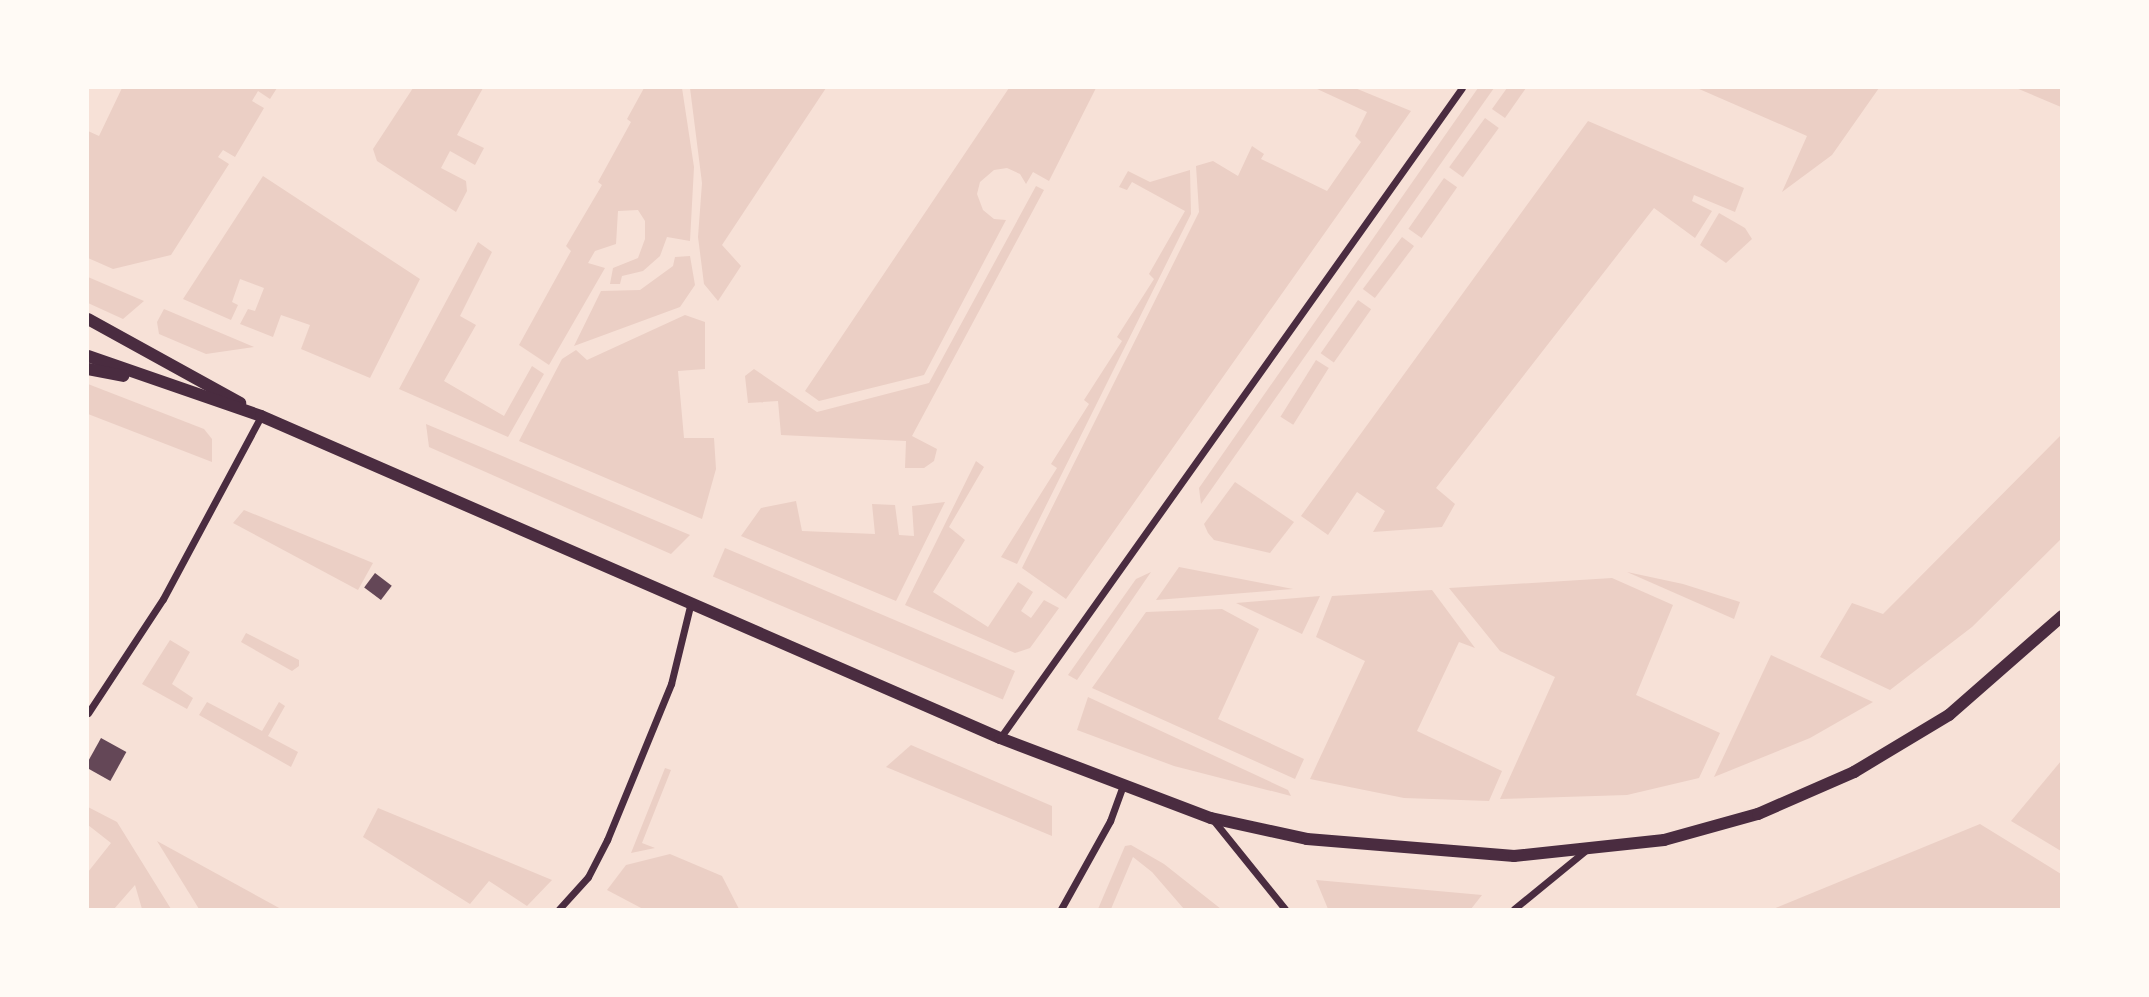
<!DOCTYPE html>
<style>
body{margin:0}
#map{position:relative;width:2149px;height:997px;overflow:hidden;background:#f7e1d7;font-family:Georgia,serif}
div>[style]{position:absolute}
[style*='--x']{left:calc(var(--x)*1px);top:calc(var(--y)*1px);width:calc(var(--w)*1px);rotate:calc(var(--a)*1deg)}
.green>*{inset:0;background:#ebcfc5;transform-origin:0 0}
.building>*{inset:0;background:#644757;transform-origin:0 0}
.minor>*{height:7px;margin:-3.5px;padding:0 3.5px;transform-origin:3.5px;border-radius:3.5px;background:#4a2c40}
.tertiary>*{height:12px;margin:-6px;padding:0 6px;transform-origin:6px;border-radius:6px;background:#4a2c40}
span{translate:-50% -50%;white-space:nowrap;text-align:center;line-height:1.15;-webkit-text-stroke:7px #fffaf5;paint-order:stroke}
.frame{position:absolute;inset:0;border:89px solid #fffaf5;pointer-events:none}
</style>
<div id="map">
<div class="green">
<div style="clip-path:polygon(122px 88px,277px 88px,270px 99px,258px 91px,252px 101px,264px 108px,235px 157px,223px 150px,218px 157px,229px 164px,171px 255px,113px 269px,88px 258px,88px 131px,99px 136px)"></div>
<div style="clip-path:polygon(413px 88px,483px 88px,457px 135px,484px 148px,475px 165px,450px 151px,441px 168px,466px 181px,467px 191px,456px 212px,377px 161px,373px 149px)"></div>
<div style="clip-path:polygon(644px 88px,682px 88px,694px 167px,690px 241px,667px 237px,660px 256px,643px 271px,622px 276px,620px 284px,610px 284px,613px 268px,638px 258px,645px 239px,645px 221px,638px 210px,618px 211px,616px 244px,595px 251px,588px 263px,605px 268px,549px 365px,519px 345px,571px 251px,566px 246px,602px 185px,598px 182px,631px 122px,627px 119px)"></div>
<div style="clip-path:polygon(690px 88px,826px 88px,722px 245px,741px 266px,718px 301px,704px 284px,698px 237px,702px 183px)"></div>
<div style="clip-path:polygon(1009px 88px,1096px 88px,1049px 181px,1033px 172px,1026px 184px,1020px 174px,1007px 168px,994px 170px,980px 182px,977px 194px,983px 210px,994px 219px,1006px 220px,924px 375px,819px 401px,805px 391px)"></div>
<div style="clip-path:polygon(1315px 88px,1355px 88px,1411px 111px,1066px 599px,1022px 568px,1199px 212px,1196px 166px,1213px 161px,1238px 176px,1252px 146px,1264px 154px,1261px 159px,1327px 191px,1361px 142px,1355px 136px,1367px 112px)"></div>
<div style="clip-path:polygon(1478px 88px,1494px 88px,1201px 504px,1199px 488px)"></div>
<div style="clip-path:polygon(1507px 88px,1526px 88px,1505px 118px,1492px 109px)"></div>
<div style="clip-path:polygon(1697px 88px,1696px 88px,1879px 88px,1832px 155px,1782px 192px,1807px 136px)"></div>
<div style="clip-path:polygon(2016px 88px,2061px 88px,2061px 107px)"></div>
<div style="left:1485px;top:118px;width:17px;height:61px;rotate:36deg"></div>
<div style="clip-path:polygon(1588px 121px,1744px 188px,1735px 212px,1694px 195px,1692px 201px,1712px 211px,1695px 238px,1654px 208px,1436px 488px,1455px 504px,1442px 527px,1373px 532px,1385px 511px,1357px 492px,1328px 535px,1301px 516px)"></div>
<div style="clip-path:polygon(1190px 170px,1191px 214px,1017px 564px,1001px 557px,1057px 468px,1051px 464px,1089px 404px,1084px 400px,1122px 341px,1117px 337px,1154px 279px,1149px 274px,1185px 211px,1132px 182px,1127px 190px,1119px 187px,1128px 171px,1150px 182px)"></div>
<div style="clip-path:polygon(263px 176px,420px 279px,370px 378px,301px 349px,310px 325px,281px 315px,273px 337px,240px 324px,248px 309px,255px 311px,264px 288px,240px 279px,232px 302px,238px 305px,231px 320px,183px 299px)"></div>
<div style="left:1444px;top:178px;width:16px;height:62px;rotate:35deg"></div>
<div style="clip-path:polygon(1036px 186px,1044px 190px,912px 436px,937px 449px,934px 461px,924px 468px,905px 468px,906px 441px,781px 435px,778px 401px,748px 403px,745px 376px,754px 369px,817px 412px,929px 383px)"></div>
<div style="clip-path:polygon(1719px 213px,1745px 228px,1752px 239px,1726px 263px,1700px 245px)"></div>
<div style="left:1402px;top:237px;width:15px;height:65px;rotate:37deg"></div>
<div style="clip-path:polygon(478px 242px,492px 252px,460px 316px,476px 325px,444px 381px,504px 416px,532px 366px,544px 374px,508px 437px,399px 389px)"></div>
<div style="clip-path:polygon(690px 256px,695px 285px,680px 307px,574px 346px,601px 291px,640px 290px,673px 266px,675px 257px)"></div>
<div style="clip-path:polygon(88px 277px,144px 301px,123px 319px,88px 303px)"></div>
<div style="left:1358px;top:300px;width:16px;height:65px;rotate:35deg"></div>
<div style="clip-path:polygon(164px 309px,254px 347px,206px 354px,159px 334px,157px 322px)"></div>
<div style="clip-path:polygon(685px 315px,705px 322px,705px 369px,678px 371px,684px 438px,714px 438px,716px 469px,702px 519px,519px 441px,562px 359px,576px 350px,587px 360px)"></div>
<div style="left:1316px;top:360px;width:15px;height:67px;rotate:32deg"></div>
<div style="clip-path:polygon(88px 384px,204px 429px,212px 439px,212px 462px,88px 414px)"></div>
<div style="clip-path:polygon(426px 424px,690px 535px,671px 554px,429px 447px)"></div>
<div style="clip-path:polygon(2061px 435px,2061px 539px,1972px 627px,1890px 690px,1820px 657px,1852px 603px,1883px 614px)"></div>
<div style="clip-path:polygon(976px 461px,984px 467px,949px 527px,965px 540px,933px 592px,988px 627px,1018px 582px,1033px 592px,1021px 611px,1031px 618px,1044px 600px,1059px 608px,1030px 648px,1015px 653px,905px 605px)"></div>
<div style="clip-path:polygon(1235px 482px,1294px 522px,1270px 553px,1214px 540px,1208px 533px,1204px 524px)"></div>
<div style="clip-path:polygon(796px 501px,802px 531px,875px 534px,872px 504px,895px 505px,899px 535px,914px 536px,912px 506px,945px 502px,896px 601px,741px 536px,761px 508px)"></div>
<div style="clip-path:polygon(244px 510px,373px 563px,358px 590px,233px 523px)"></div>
<div style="left:725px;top:548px;width:315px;height:31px;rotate:23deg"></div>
<div style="clip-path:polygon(1179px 567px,1293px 589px,1156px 600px)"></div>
<div style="clip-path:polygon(1151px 572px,1077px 680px,1068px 675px,1136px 579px)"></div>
<div style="clip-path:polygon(1627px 572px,1683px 584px,1740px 602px,1734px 619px)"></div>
<div style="clip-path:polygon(1612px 578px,1673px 605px,1636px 695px,1720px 733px,1699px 778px,1627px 795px,1500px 799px,1555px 677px,1500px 651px,1449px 588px)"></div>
<div style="clip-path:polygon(1432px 590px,1475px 648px,1459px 642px,1417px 731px,1502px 771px,1489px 801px,1404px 798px,1310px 779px,1365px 661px,1316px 637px,1332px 596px)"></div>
<div style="clip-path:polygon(1320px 596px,1302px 634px,1236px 603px)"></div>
<div style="clip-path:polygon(1222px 609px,1259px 629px,1218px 719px,1304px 759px,1295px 779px,1092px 688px,1146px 612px)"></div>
<div style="clip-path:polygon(246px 633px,299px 660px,299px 666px,292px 671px,241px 642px)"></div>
<div style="clip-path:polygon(170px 640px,190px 652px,172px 684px,193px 698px,187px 709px,142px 684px)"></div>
<div style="clip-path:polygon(1771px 655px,1873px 702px,1810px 738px,1714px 777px)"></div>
<div style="clip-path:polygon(1088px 697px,1288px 790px,1291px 796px,1174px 766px,1077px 730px)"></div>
<div style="clip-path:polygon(207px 702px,262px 731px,279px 702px,285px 706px,268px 736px,298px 752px,291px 767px,199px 715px)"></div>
<div style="clip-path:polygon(911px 745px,1052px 806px,1052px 836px,886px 767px)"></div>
<div style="clip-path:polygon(2061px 761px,2061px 851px,2011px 821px)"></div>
<div style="clip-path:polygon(665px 768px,671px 770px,642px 843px,655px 848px,631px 853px)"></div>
<div style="clip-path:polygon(88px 807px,117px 822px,171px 909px,142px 909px,135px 885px,114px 909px,88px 909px,88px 872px,111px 843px,88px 825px)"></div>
<div style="clip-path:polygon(378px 808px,552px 880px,527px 906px,489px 881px,470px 904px,363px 837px)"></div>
<div style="clip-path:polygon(1980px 824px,2061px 874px,2061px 909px,1773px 909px)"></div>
<div style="clip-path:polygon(157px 841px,281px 909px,199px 909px)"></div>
<div style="clip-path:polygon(1131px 845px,1164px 864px,1221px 909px,1184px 909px,1152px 872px,1133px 857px,1111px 909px,1098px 909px,1125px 846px)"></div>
<div style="clip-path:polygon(670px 854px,722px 876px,739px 909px,643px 909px,607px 890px,626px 865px)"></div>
<div style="clip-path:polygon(1316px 880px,1482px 895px,1471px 909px,1328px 909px)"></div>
</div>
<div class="building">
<div style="left:375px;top:573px;width:21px;height:18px;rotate:37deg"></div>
<div style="left:101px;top:738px;width:29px;height:33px;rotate:29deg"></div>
</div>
<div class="minor">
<div style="--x:88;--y:713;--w:136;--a:-56.7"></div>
<div style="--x:163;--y:599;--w:208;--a:-61.8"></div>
<div style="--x:1000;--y:738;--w:797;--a:-54.6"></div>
<div style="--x:1214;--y:821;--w:113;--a:51.1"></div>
<div style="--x:559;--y:909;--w:43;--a:-47.8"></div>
<div style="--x:588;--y:877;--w:42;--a:-62.8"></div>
<div style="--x:607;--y:840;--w:169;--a:-67.7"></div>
<div style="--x:671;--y:684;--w:84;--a:-76.3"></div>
<div style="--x:1061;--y:909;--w:101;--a:-60.9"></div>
<div style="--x:1110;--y:821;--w:38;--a:-70"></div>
<div style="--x:1514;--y:909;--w:93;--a:-39.3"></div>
</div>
<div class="tertiary">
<div style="--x:88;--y:319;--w:174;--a:28.9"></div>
<div style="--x:88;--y:356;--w:183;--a:19.1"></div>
<div style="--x:261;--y:416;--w:806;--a:23.54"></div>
<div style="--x:1000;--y:738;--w:226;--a:20.8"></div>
<div style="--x:1211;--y:818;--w:98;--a:12.3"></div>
<div style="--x:1307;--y:839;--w:208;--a:4.7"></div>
<div style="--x:1514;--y:856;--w:151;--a:-6.1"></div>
<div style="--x:1664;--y:840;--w:98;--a:-15.5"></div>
<div style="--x:1758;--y:814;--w:105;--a:-23.6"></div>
<div style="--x:1854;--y:772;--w:111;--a:-31"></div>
<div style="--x:1949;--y:715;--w:150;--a:-41.2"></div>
<div style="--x:88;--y:369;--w:36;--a:11"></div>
</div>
<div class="frame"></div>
</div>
